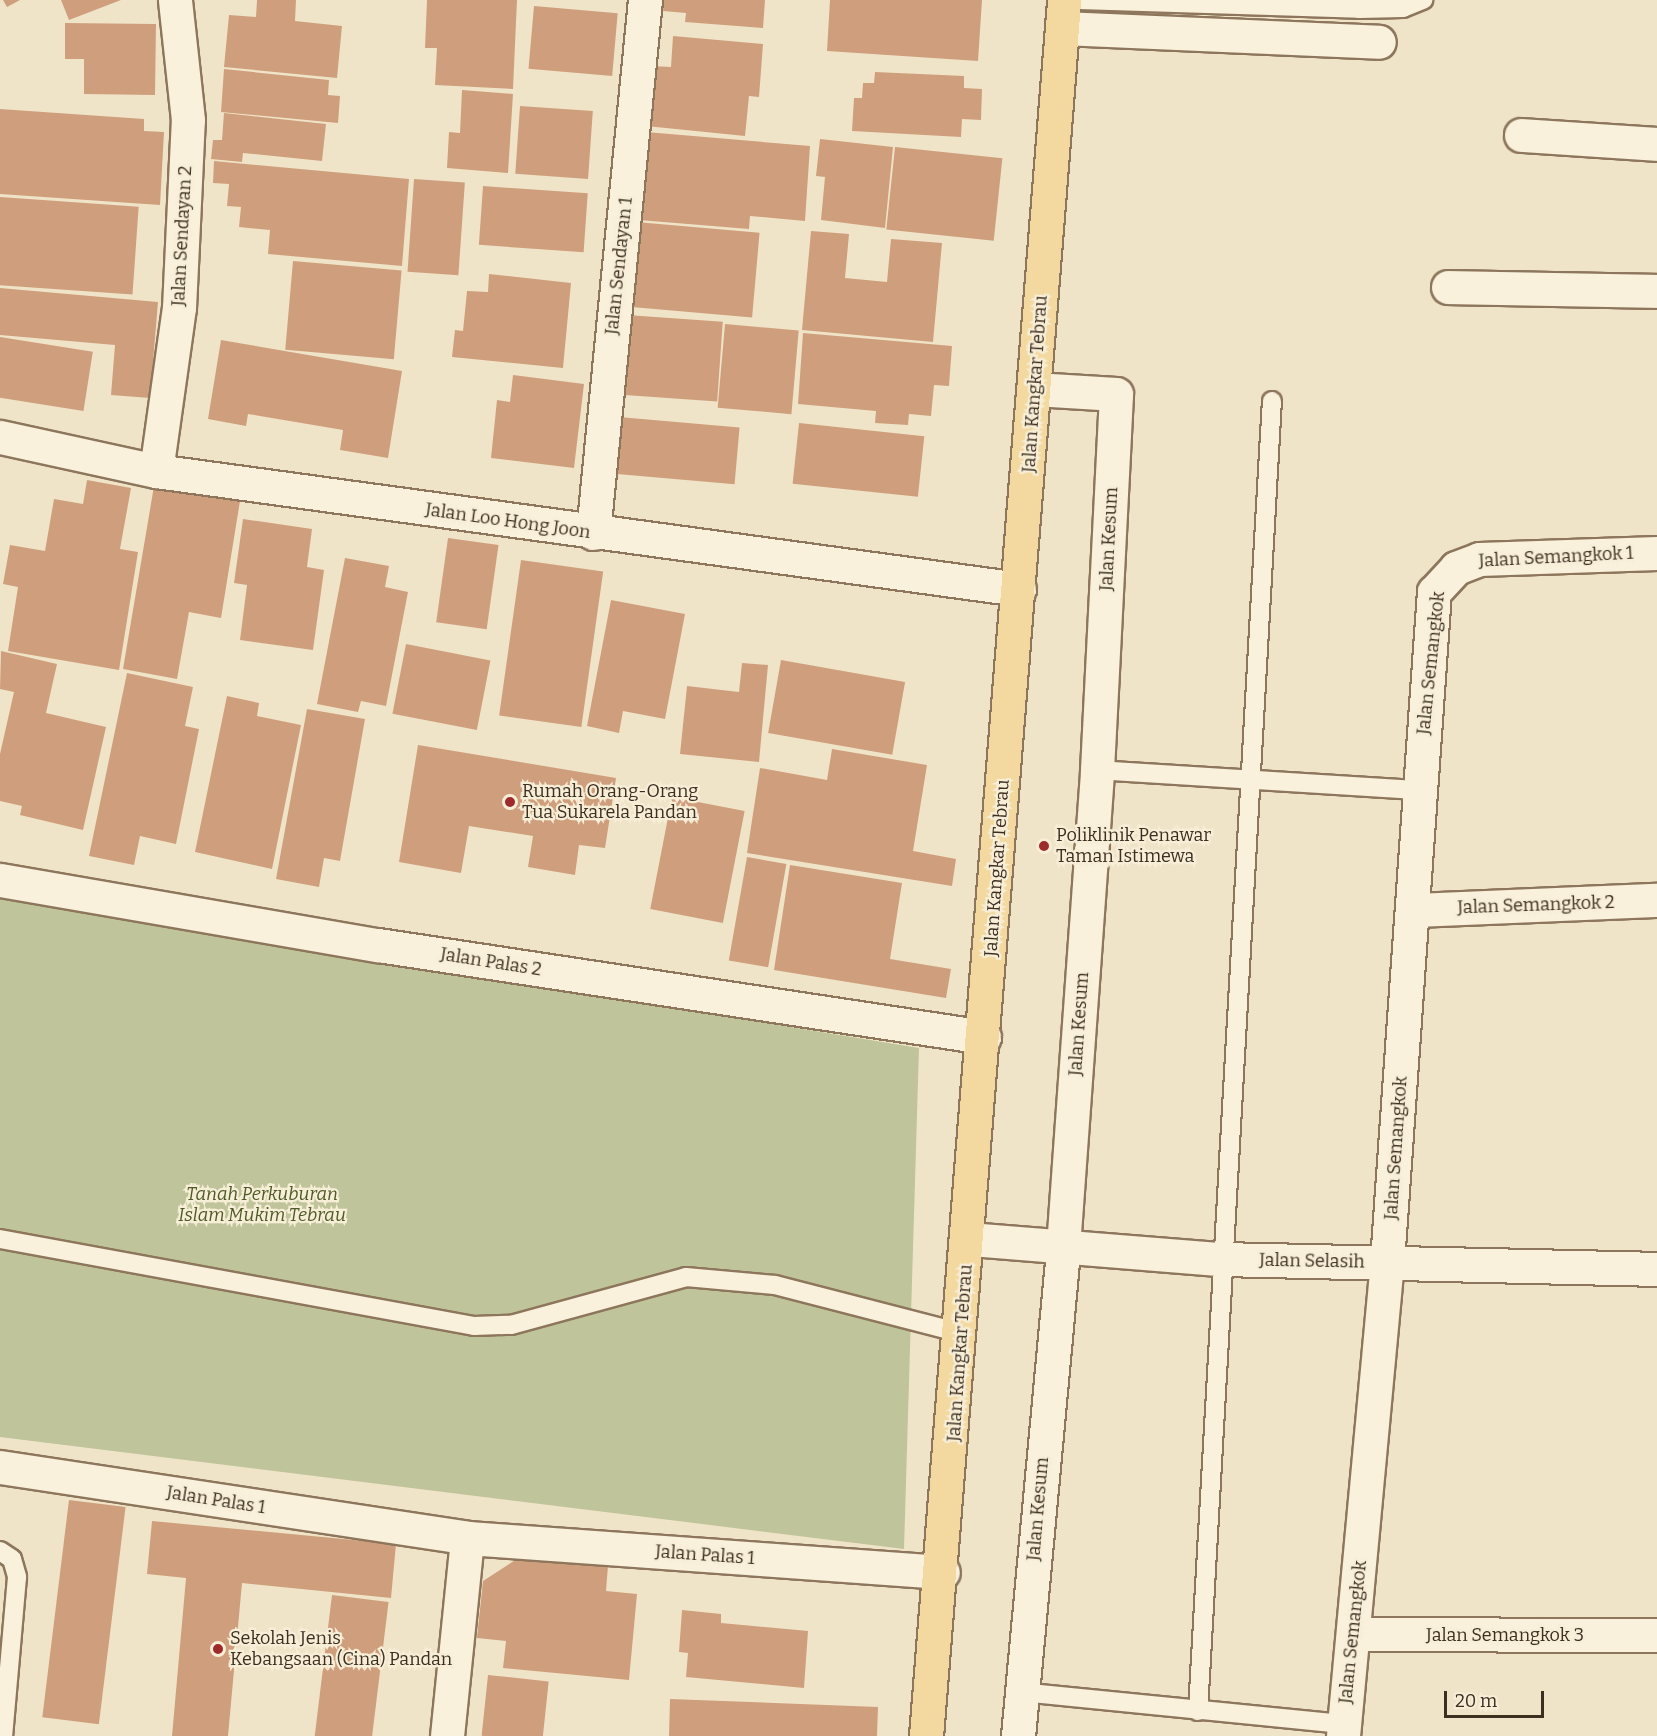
<!DOCTYPE html>
<style>
body{margin:0}
#map{position:relative;width:1657px;height:1736px;overflow:hidden;background:#f0e4c8;font-family:Bitter,serif}
div>[style]{position:absolute}
[style*='--x']{left:calc(var(--x)*1px);top:calc(var(--y)*1px);width:calc(var(--w)*1px);rotate:calc(var(--a)*1deg)}
.cemetery>*{inset:0;background:#bfc49a}
.building>*{inset:0;background:#cf9f7d;transform-origin:0 0}
.roads{filter:drop-shadow(2px 0 #8d765c) drop-shadow(-2px 0 #8d765c) drop-shadow(0 2px #8d765c) drop-shadow(0 -2px #8d765c)}
.lane>*{height:18px;margin:-9px;padding:0 9px;transform-origin:9px;border-radius:9px;background:#faf1dc}
.street>*{height:33px;margin:-16.5px;padding:0 16.5px;transform-origin:16.5px;border-radius:16.5px;background:#faf1dc}
.secondary>*{height:33px;margin:-16.5px;padding:0 16.5px;transform-origin:16.5px;border-radius:16.5px;background:#faf1dc}
.primary>*{height:33px;margin:-16.5px;padding:0 16.5px;transform-origin:16.5px;border-radius:16.5px;background:#f3d9a0}
.dots>*{width:16px;height:16px;translate:-50% -50%;box-sizing:border-box;border:3px solid #f7eed8;border-radius:50%}
span{translate:-50% -50%;white-space:nowrap;text-align:center;line-height:1.15;-webkit-text-stroke:4.5px #f7eed8;paint-order:stroke}
.street-label{font-size:18px;color:#3d2e20}
.poi-label{font-size:18px;color:#3d2e20}
.left{translate:0 -50%;text-align:left}
.park-label{font-size:18px;color:#4d5a26;font-style:italic}
.scale{position:absolute;left:1444px;top:1691px;width:100px;height:27px;box-sizing:border-box;border:3px solid #3d2e20;border-top:0;padding-left:8px;font-size:18px;line-height:21px;white-space:nowrap;color:#3d2e20;-webkit-text-stroke:4px #f7eed8;paint-order:stroke}
</style>
<div id="map">
<div class="cemetery">
<div style="clip-path:polygon(0 898px,919px 1048px,904px 1549px,0 1437px)"></div>
</div>
<div class="building">
<div style="clip-path:polygon(3px 0,20px 0,7px 7px)"></div>
<div style="clip-path:polygon(61px 0,121px 0,69px 20px)"></div>
<div style="clip-path:polygon(257px 0,296px 0,295px 21px,342px 26px,337px 78px,224px 67px,229px 15px,256px 17px)"></div>
<div style="clip-path:polygon(427px 0,517px 0,513px 89px,435px 85px,437px 48px,425px 48px)"></div>
<div style="clip-path:polygon(664px 0,765px 0,763px 28px,685px 22px,686px 13px,663px 11px)"></div>
<div style="clip-path:polygon(830px 0,982px 0,978px 61px,827px 51px)"></div>
<div style="left:534px;top:6px;width:84px;height:63px;rotate:5deg"></div>
<div style="clip-path:polygon(65px 23px,156px 24px,155px 95px,84px 94px,84px 59px,65px 59px)"></div>
<div style="clip-path:polygon(673px 36px,763px 44px,759px 97px,749px 96px,745px 136px,646px 126px,651px 66px,671px 67px)"></div>
<div style="clip-path:polygon(224px 69px,329px 80px,328px 95px,340px 96px,338px 123px,221px 112px)"></div>
<div style="clip-path:polygon(875px 72px,964px 76px,964px 88px,982px 89px,981px 120px,962px 119px,961px 137px,852px 131px,854px 98px,862px 98px,863px 83px,874px 83px)"></div>
<div style="clip-path:polygon(462px 90px,513px 94px,508px 173px,447px 168px,449px 132px,460px 133px)"></div>
<div style="left:520px;top:106px;width:73px;height:68px;rotate:4deg"></div>
<div style="clip-path:polygon(0 109px,144px 119px,144px 131px,164px 132px,160px 205px,0 194px)"></div>
<div style="clip-path:polygon(224px 113px,326px 124px,322px 161px,243px 153px,242px 162px,211px 159px,213px 140px,222px 140px)"></div>
<div style="clip-path:polygon(646px 132px,810px 146px,805px 221px,750px 216px,749px 229px,639px 220px)"></div>
<div style="clip-path:polygon(820px 139px,893px 147px,885px 228px,821px 220px,825px 177px,816px 176px)"></div>
<div style="left:895px;top:147px;width:108px;height:83px;rotate:6deg"></div>
<div style="clip-path:polygon(214px 161px,409px 179px,402px 266px,268px 254px,270px 230px,239px 227px,241px 207px,227px 206px,229px 184px,213px 183px)"></div>
<div style="left:414px;top:179px;width:51px;height:93px;rotate:4deg"></div>
<div style="left:483px;top:186px;width:105px;height:59px;rotate:4deg"></div>
<div style="left:0;top:197px;width:139px;height:88px;rotate:4deg"></div>
<div style="left:636px;top:222px;width:124px;height:85px;rotate:5deg"></div>
<div style="clip-path:polygon(811px 231px,849px 234px,845px 278px,887px 282px,891px 239px,942px 243px,933px 342px,802px 330px)"></div>
<div style="left:293px;top:261px;width:109px;height:89px;rotate:5deg"></div>
<div style="clip-path:polygon(489px 274px,571px 283px,563px 368px,452px 357px,455px 330px,463px 331px,467px 291px,488px 292px)"></div>
<div style="clip-path:polygon(0 288px,158px 302px,150px 398px,111px 395px,115px 345px,0 335px)"></div>
<div style="left:627px;top:315px;width:96px;height:80px;rotate:4deg"></div>
<div style="left:725px;top:324px;width:74px;height:84px;rotate:5deg"></div>
<div style="clip-path:polygon(803px 333px,952px 346px,949px 386px,934px 385px,931px 416px,909px 414px,908px 425px,875px 423px,876px 411px,798px 404px)"></div>
<div style="left:0;top:337px;width:94px;height:60px;rotate:9deg"></div>
<div style="clip-path:polygon(221px 340px,402px 371px,388px 458px,340px 450px,343px 430px,248px 414px,246px 426px,208px 419px)"></div>
<div style="clip-path:polygon(513px 375px,584px 384px,574px 468px,491px 458px,497px 400px,510px 402px)"></div>
<div style="left:619px;top:417px;width:121px;height:57px;rotate:5deg"></div>
<div style="left:799px;top:423px;width:126px;height:61px;rotate:6deg"></div>
<div style="clip-path:polygon(87px 480px,131px 488px,120px 549px,138px 552px,119px 670px,8px 651px,18px 587px,3px 584px,10px 545px,45px 551px,54px 499px,83px 504px)"></div>
<div style="clip-path:polygon(154px 486px,240px 501px,221px 618px,189px 612px,177px 679px,123px 669px)"></div>
<div style="clip-path:polygon(243px 519px,312px 529px,307px 567px,324px 570px,313px 650px,240px 640px,247px 585px,234px 583px)"></div>
<div style="left:448px;top:538px;width:51px;height:85px;rotate:8deg"></div>
<div style="clip-path:polygon(345px 558px,389px 566px,385px 587px,408px 592px,386px 706px,361px 701px,358px 712px,317px 704px)"></div>
<div style="left:521px;top:560px;width:83px;height:157px;rotate:8deg"></div>
<div style="clip-path:polygon(611px 600px,685px 614px,665px 719px,623px 711px,619px 733px,587px 726px)"></div>
<div style="left:406px;top:644px;width:86px;height:71px;rotate:11deg"></div>
<div style="clip-path:polygon(1px 651px,57px 664px,46px 713px,106px 727px,83px 830px,20px 815px,22px 806px,0 801px,0 754px,14px 692px,0 689px)"></div>
<div style="left:781px;top:660px;width:126px;height:74px;rotate:10deg"></div>
<div style="clip-path:polygon(742px 663px,768px 665px,759px 762px,680px 754px,687px 686px,739px 692px)"></div>
<div style="clip-path:polygon(127px 673px,193px 687px,185px 726px,199px 729px,176px 844px,140px 836px,134px 865px,89px 856px)"></div>
<div style="clip-path:polygon(227px 696px,259px 703px,257px 716px,301px 725px,272px 869px,195px 852px)"></div>
<div style="clip-path:polygon(307px 709px,365px 719px,340px 861px,324px 858px,319px 887px,276px 879px)"></div>
<div style="clip-path:polygon(418px 745px,616px 778px,605px 848px,579px 845px,575px 875px,528px 867px,533px 836px,469px 826px,461px 873px,399px 862px)"></div>
<div style="clip-path:polygon(832px 749px,927px 765px,913px 851px,956px 859px,952px 886px,747px 853px,760px 768px,827px 780px)"></div>
<div style="left:672px;top:797px;width:74px;height:114px;rotate:11deg"></div>
<div style="left:747px;top:857px;width:40px;height:105px;rotate:10deg"></div>
<div style="clip-path:polygon(790px 865px,902px 883px,890px 959px,951px 969px,946px 998px,774px 970px)"></div>
<div style="left:69px;top:1500px;width:57px;height:219px;rotate:7deg"></div>
<div style="clip-path:polygon(152px 1521px,396px 1544px,391px 1598px,242px 1583px,228px 1736px,172px 1736px,186px 1578px,147px 1574px)"></div>
<div style="clip-path:polygon(520px 1557px,608px 1566px,606px 1591px,637px 1594px,629px 1680px,503px 1668px,506px 1641px,477px 1638px,483px 1581px)"></div>
<div style="left:332px;top:1595px;width:57px;height:142px;rotate:7deg"></div>
<div style="clip-path:polygon(682px 1610px,721px 1614px,721px 1623px,808px 1631px,804px 1688px,686px 1677px,688px 1653px,679px 1652px)"></div>
<div style="left:488px;top:1675px;width:61px;height:61px;rotate:6deg"></div>
<div style="clip-path:polygon(670px 1699px,878px 1707px,877px 1736px,669px 1736px)"></div>
</div>
<div class="roads">
<div class="lane">
<div style="--x:1079;--y:0;--w:280;--a:1.8"></div>
<div style="--x:1359;--y:9;--w:44;--a:-1.3"></div>
<div style="--x:1403;--y:8;--w:22;--a:-22"></div>
<div style="--x:1097;--y:770;--w:323;--a:3.6"></div>
<div style="--x:0;--y:1239;--w:482;--a:10.4"></div>
<div style="--x:474;--y:1326;--w:37;--a:-2"></div>
<div style="--x:511;--y:1325;--w:181;--a:-15.3"></div>
<div style="--x:686;--y:1277;--w:89;--a:5.1"></div>
<div style="--x:775;--y:1285;--w:192;--a:14.5"></div>
<div style="--x:0;--y:1551;--w:14;--a:34"></div>
<div style="--x:12;--y:1559;--w:19;--a:74"></div>
<div style="--x:17;--y:1577;--w:160;--a:95"></div>
<div style="--x:1021;--y:1692;--w:324;--a:5.7"></div>
<div style="--x:1198;--y:1711;--w:1312;--a:-86.77"></div>
</div>
<div class="street">
<div style="--x:1062;--y:28;--w:317;--a:2.5"></div>
<div style="--x:1521;--y:135;--w:136;--a:3.8"></div>
<div style="--x:1448;--y:287;--w:209;--a:1.1"></div>
<div style="--x:156;--y:471;--w:165;--a:-82"></div>
<div style="--x:179;--y:308;--w:188;--a:-87.3"></div>
<div style="--x:188;--y:120;--w:121;--a:-96.2"></div>
<div style="--x:593;--y:533;--w:536;--a:-84.43"></div>
<div style="--x:0;--y:880;--w:384;--a:9.8"></div>
<div style="--x:378;--y:945;--w:613;--a:8.63"></div>
<div style="--x:1414;--y:910;--w:243;--a:-2.4"></div>
<div style="--x:969;--y:1239;--w:252;--a:4.6"></div>
<div style="--x:1220;--y:1259;--w:437;--a:1.3"></div>
<div style="--x:0;--y:1467;--w:472;--a:8.6"></div>
<div style="--x:467;--y:1538;--w:477;--a:4.1"></div>
<div style="--x:1353;--y:1634;--w:304;--a:0.2"></div>
<div style="--x:447;--y:1736;--w:199;--a:-84.2"></div>
<div style="--x:1018;--y:1736;--w:491;--a:-84.7"></div>
<div style="--x:1063;--y:1247;--w:478;--a:-85.9"></div>
<div style="--x:1097;--y:770;--w:376;--a:-87.1"></div>
<div style="--x:1116;--y:394;--w:82;--a:-176.5"></div>
<div style="--x:1343;--y:1736;--w:476;--a:-84.7"></div>
<div style="--x:1387;--y:1262;--w:672;--a:-85.99"></div>
<div style="--x:1434;--y:592;--w:33;--a:-47"></div>
<div style="--x:1456;--y:568;--w:25;--a:-21"></div>
<div style="--x:1479;--y:559;--w:178;--a:-1.9"></div>
</div>
<div class="secondary">
<div style="--x:0;--y:437;--w:160;--a:12.3"></div>
<div style="--x:156;--y:471;--w:871;--a:7.79"></div>
</div>
<div class="primary">
<div style="--x:926;--y:1736;--w:1741;--a:-85.45"></div>
</div>
</div>
<div class="dots">
<div style="left:510px;top:802px;background:#9e2a2b"></div>
<div style="left:1044px;top:846px;background:#9e2a2b"></div>
<div style="left:218px;top:1649px;background:#9e2a2b"></div>
</div>
<div class="street-label">
<span style="left:182px;top:236px;rotate:-87deg">Jalan Sendayan 2</span>
<span style="left:619px;top:266px;rotate:-84deg">Jalan Sendayan 1</span>
<span style="left:1035px;top:384px;rotate:-86deg">Jalan Kangkar Tebrau</span>
<span style="left:508px;top:521px;rotate:8deg">Jalan Loo Hong Joon</span>
<span style="left:1109px;top:539px;rotate:-87deg">Jalan Kesum</span>
<span style="left:1556px;top:557px;rotate:-3deg">Jalan Semangkok 1</span>
<span style="left:1431px;top:663px;rotate:-84deg">Jalan Semangkok</span>
<span style="left:997px;top:868px;rotate:-86deg">Jalan Kangkar Tebrau</span>
<span style="left:1536px;top:905px;rotate:-2deg">Jalan Semangkok 2</span>
<span style="left:491px;top:962px;rotate:9deg">Jalan Palas 2</span>
<span style="left:1079px;top:1024px;rotate:-86deg">Jalan Kesum</span>
<span style="left:1396px;top:1148px;rotate:-86deg">Jalan Semangkok</span>
<span style="left:1312px;top:1261px;rotate:1deg">Jalan Selasih</span>
<span style="left:960px;top:1353px;rotate:-86deg">Jalan Kangkar Tebrau</span>
<span style="left:216px;top:1500px;rotate:9deg">Jalan Palas 1</span>
<span style="left:1038px;top:1509px;rotate:-85deg">Jalan Kesum</span>
<span style="left:705px;top:1555px;rotate:4deg">Jalan Palas 1</span>
<span style="left:1353px;top:1632px;rotate:-84deg">Jalan Semangkok</span>
<span style="left:1505px;top:1635px">Jalan Semangkok 3</span>
</div>
<div class="poi-label">
<span class="left" style="left:522px;top:802px">Rumah Orang-Orang<br>Tua Sukarela Pandan</span>
<span class="left" style="left:1056px;top:846px">Poliklinik Penawar<br>Taman Istimewa</span>
<span class="left" style="left:230px;top:1649px">Sekolah Jenis<br>Kebangsaan (Cina) Pandan</span>
</div>
<div class="park-label">
<span style="left:262px;top:1205px">Tanah Perkuburan<br>Islam Mukim Tebrau</span>
</div>
<div class="scale">20 m</div>
</div>
